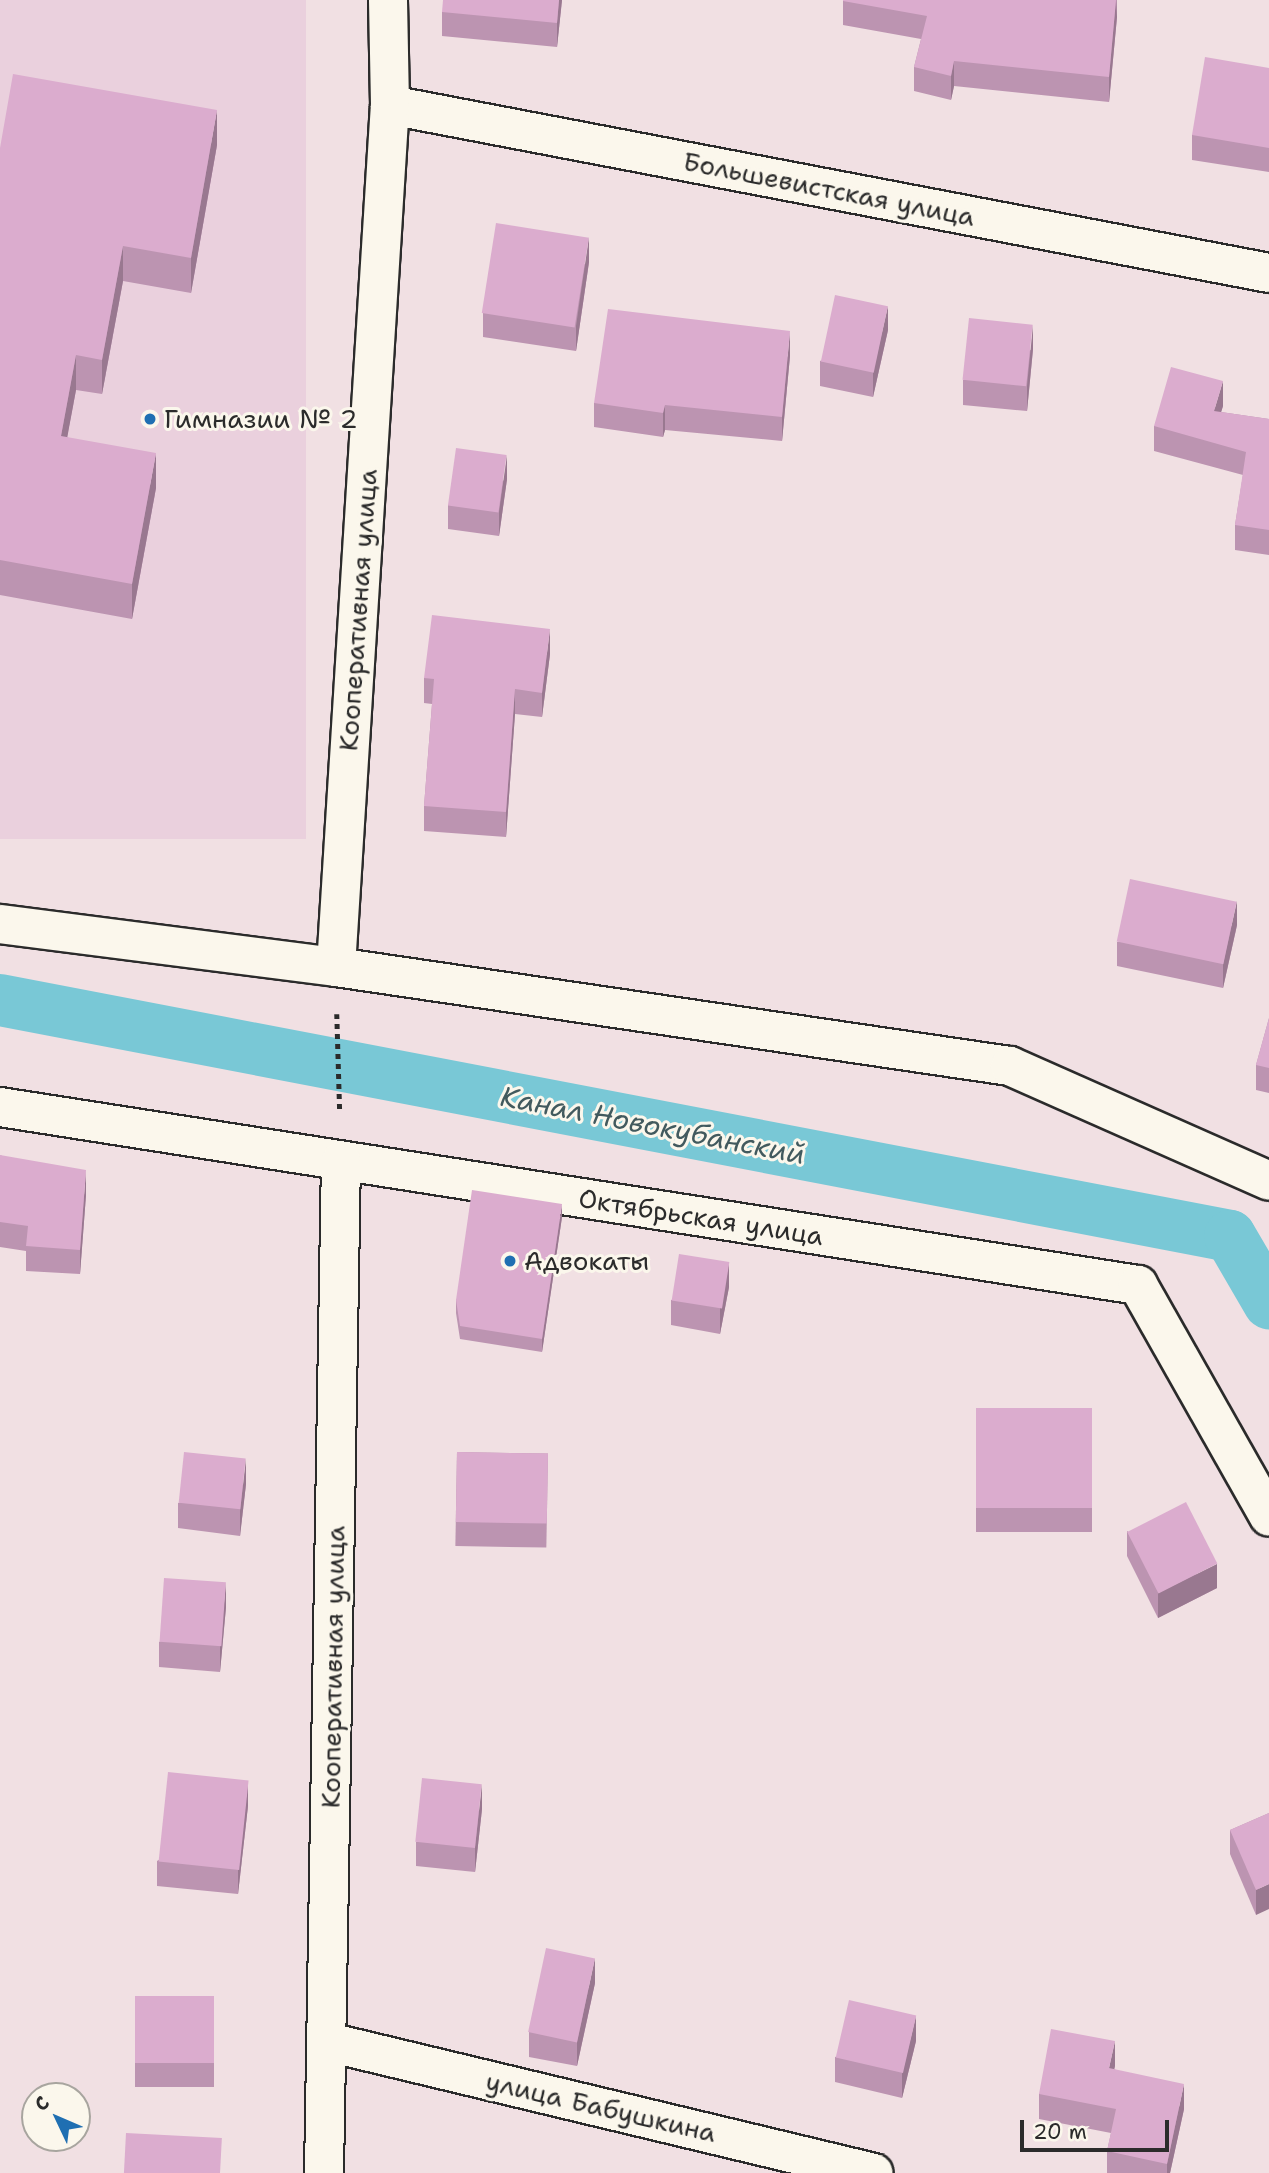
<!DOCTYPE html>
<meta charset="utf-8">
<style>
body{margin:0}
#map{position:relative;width:1269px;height:2173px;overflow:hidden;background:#f1e0e3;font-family:"Shantell Sans",sans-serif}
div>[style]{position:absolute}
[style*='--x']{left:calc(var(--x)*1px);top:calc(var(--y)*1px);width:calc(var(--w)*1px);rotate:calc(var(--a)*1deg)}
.built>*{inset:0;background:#ead0dd;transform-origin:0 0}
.canal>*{height:52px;margin:-26px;padding:0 26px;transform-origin:26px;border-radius:26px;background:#79c8d6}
.path>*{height:4.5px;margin-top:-2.25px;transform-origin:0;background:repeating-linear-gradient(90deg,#2b2b2b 0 5px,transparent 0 10px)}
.roads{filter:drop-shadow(2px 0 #2b2b2b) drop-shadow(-2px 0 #2b2b2b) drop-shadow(0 2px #2b2b2b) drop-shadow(0 -2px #2b2b2b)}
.minor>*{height:38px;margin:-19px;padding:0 19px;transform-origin:19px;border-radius:19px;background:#fbf7ec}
.wall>*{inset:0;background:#bc94b1;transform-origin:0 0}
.shaded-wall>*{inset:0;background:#997890}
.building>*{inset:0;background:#dbacce;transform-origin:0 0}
.dots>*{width:19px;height:19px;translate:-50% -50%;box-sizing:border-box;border:4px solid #fbf7ec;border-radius:50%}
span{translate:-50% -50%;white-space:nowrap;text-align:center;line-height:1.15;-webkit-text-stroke:6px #fbf7ec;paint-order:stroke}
.street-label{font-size:26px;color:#2b2b2b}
.poi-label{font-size:26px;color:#2b2b2b}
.left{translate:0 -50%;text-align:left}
.water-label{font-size:28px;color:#425a5e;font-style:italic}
.north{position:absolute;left:21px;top:2082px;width:70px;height:70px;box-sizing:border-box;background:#fbf7ec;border:2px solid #a8a59f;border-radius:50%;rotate:314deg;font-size:19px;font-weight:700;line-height:28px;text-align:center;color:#2b2b2b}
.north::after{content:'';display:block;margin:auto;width:24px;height:32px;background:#1f6fb2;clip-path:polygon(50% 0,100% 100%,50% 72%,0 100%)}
.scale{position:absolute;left:1020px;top:2120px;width:149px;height:32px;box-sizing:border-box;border:4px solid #2b2b2b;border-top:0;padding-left:9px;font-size:21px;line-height:24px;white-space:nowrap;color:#2b2b2b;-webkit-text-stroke:5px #fbf7ec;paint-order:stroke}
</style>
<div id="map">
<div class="built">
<div style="left:0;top:0;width:306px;height:839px"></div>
</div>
<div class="canal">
<div style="--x:0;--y:1000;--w:1252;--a:10.86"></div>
<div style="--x:1230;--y:1236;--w:78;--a:59.8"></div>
</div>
<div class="path">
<div style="--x:337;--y:1014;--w:99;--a:88.3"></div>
</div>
<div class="roads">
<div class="minor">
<div style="--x:390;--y:105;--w:895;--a:10.82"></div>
<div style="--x:0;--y:924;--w:339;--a:7.3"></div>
<div style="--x:336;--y:967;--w:681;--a:8.36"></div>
<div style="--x:1010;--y:1066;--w:283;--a:23.9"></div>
<div style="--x:336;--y:967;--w:864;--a:-86.42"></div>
<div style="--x:390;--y:105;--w:105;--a:-91.1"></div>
<div style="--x:0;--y:1107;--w:1152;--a:8.89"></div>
<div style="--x:1138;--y:1285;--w:266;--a:60.5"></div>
<div style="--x:328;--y:2042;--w:561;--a:13.49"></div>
<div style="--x:324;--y:2173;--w:1012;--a:-89.04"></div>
</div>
</div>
<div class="wall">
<div style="clip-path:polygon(562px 0,557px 47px,442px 36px,442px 12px)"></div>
<div style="clip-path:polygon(843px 0,1117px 0,1117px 17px,1109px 102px,954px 86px,951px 100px,914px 91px,914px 67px,921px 39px,843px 25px)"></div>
<div style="clip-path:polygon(1269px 68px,1269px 172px,1192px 160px,1192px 135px)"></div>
<div style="clip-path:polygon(217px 145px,191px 293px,123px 281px,102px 394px,76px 390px,67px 437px,156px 488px,132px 619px,0 595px,0 148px)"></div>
<div style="clip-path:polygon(589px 262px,576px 351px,483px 337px,483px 313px)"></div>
<div style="clip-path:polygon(888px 330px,873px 397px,820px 386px,820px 361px)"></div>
<div style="clip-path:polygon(1033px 349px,1027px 411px,963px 405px,963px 380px)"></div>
<div style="clip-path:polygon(790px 356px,782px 441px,665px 430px,663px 437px,594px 427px,594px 403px)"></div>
<div style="clip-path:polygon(1223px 406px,1221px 412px,1269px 419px,1269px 555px,1235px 550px,1235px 525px,1243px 475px,1154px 451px,1154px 426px)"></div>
<div style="clip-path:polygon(507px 479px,499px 536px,448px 529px,448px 505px)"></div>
<div style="clip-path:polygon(550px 654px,542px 717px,515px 714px,506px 837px,424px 831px,424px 806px,432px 704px,424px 703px,424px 678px)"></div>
<div style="clip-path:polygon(1237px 925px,1223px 988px,1117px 966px,1117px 942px)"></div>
<div style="clip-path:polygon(1269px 1018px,1269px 1093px,1256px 1090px,1256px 1065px)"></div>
<div style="clip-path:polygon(0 1155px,86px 1195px,80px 1274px,26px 1271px,26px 1251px,0 1247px)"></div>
<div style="clip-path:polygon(562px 1217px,542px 1352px,460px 1339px,456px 1313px,456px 1300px)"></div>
<div style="clip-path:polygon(729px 1287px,720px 1334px,671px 1325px,671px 1300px)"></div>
<div style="left:976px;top:1408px;width:116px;height:124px"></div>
<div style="left:457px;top:1452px;width:91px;height:94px;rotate:1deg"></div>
<div style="clip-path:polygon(246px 1484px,240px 1536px,178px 1528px,178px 1503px)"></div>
<div style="clip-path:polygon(1127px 1531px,1217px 1588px,1158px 1618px,1127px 1556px)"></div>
<div style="clip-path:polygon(226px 1607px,220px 1672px,159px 1667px,159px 1642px)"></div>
<div style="clip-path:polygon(248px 1806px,238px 1894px,157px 1886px,157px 1861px)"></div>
<div style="clip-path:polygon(482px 1809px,475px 1872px,416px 1866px,416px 1842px)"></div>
<div style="clip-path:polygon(1269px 1813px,1256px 1915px,1230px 1854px,1230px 1830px)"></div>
<div style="clip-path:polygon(595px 1983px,577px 2066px,529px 2057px,529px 2032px)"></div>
<div style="left:135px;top:1996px;width:79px;height:91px"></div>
<div style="clip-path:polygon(916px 2041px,902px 2098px,835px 2082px,835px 2057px)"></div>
<div style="clip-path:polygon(1115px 2066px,1114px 2069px,1184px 2109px,1170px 2173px,1107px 2173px,1107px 2151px,1111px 2133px,1039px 2119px,1039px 2094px)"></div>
</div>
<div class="shaded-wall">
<div style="clip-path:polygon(559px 0,562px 0,557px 47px,557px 23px)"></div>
<div style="clip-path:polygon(1116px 0,1117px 17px,1109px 102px,1109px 77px)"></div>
<div style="clip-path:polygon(954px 61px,954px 86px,951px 100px,951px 76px)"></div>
<div style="clip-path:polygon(217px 110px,217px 145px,191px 293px,191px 258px)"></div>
<div style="clip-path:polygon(589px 237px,589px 262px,576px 351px,576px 326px)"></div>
<div style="clip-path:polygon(123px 246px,123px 281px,102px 394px,102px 360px)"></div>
<div style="clip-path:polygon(888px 306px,888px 330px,873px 397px,873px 372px)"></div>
<div style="clip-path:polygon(1033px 325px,1033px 349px,1027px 411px,1027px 386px)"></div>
<div style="clip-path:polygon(790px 331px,790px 356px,782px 441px,782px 417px)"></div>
<div style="clip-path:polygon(76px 355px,76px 390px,61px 471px,61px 436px)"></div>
<div style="clip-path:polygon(1223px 381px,1223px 406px,1214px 435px,1214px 411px)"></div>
<div style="clip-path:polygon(665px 405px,665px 430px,663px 437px,663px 413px)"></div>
<div style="clip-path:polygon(156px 453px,156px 488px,132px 619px,132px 584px)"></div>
<div style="clip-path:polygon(507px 455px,507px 479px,499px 536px,499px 512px)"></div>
<div style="clip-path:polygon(550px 629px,550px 654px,542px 717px,542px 693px)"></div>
<div style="clip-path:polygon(515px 689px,515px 714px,506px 837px,506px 812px)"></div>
<div style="clip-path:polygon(1237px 901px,1237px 925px,1223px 988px,1223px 964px)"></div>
<div style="clip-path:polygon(86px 1170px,86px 1195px,80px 1274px,80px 1250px)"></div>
<div style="clip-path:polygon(562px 1204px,562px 1217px,542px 1352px,542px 1339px)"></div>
<div style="clip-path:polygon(729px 1262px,729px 1287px,720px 1334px,720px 1309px)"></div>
<div style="clip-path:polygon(246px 1459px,246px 1484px,240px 1536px,240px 1511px)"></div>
<div style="clip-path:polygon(1217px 1564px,1217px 1588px,1158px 1618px,1158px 1593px)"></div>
<div style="clip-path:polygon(226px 1582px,226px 1607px,220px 1672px,220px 1647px)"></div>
<div style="clip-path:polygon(248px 1781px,248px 1806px,238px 1894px,238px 1870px)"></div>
<div style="clip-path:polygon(482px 1784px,482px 1809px,475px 1872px,475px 1847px)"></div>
<div style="clip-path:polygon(1269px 1884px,1269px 1909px,1256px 1915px,1256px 1890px)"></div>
<div style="clip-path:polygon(595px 1958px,595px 1983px,577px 2066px,577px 2042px)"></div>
<div style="clip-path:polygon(916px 2016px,916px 2041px,902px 2098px,902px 2074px)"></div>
<div style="clip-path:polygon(1115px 2041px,1115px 2066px,1109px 2093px,1109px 2068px)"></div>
<div style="clip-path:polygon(1184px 2084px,1184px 2109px,1170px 2173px,1167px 2173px,1167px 2164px)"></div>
</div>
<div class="building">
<div style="clip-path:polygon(443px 0,559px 0,557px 23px,442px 12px)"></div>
<div style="clip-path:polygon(843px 0,1116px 0,1109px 77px,954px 61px,951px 76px,914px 67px,927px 16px,843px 1px)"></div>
<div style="clip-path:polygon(1205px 57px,1269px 68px,1269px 148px,1192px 135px)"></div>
<div style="clip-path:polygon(13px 74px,217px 110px,191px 258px,123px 246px,102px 360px,76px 355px,61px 436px,156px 453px,132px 584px,0 560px,0 148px)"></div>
<div style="left:496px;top:223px;width:94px;height:91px;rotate:9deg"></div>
<div style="left:835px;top:295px;width:54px;height:68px;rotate:12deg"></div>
<div style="clip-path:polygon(608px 309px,790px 331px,782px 417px,665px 405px,663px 413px,594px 403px)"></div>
<div style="left:969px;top:318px;width:64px;height:62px;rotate:6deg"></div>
<div style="clip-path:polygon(1171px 367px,1223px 381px,1214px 411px,1269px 419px,1269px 530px,1235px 525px,1246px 452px,1154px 426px)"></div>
<div style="left:456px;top:448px;width:51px;height:58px;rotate:8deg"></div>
<div style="clip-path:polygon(432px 615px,550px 629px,542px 693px,515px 689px,506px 812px,424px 806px,434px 679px,424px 678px)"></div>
<div style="left:1130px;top:879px;width:109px;height:64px;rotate:12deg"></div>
<div style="clip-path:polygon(1269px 1018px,1269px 1068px,1256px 1065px)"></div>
<div style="clip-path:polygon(0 1155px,86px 1170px,80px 1250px,26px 1246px,28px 1226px,0 1222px)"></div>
<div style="clip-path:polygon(472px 1190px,562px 1204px,542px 1339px,460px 1326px,456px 1300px)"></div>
<div style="left:679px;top:1254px;width:51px;height:47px;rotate:9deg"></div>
<div style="left:976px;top:1408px;width:116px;height:100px"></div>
<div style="left:184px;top:1452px;width:62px;height:51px;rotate:6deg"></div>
<div style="left:457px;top:1452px;width:91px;height:70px;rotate:1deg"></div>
<div style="left:1186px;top:1502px;width:69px;height:66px;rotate:63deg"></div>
<div style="left:164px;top:1578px;width:62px;height:64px;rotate:4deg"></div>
<div style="left:168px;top:1772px;width:81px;height:90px;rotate:6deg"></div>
<div style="left:422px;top:1778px;width:60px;height:64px;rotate:6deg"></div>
<div style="clip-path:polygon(1269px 1813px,1269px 1884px,1256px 1890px,1230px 1830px)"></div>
<div style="left:546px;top:1948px;width:50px;height:86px;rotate:12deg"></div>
<div style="left:135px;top:1996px;width:79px;height:67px"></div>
<div style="left:849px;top:2000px;width:69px;height:59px;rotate:13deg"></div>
<div style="clip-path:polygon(1051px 2029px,1115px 2041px,1109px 2068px,1184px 2084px,1167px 2164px,1107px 2151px,1116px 2109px,1039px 2094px)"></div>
<div style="left:126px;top:2133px;width:96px;height:40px;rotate:3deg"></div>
</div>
<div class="dots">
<div style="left:150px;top:419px;background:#1f6fb2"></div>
<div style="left:510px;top:1261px;background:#1f6fb2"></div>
</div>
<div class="street-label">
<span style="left:829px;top:189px;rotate:11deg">Большевистская улица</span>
<span style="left:358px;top:610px;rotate:-86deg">Кооперативная улица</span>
<span style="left:701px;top:1217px;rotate:9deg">Октябрьская улица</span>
<span style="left:333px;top:1667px;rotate:-89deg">Кооперативная улица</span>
<span style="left:601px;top:2107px;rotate:13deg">улица Бабушкина</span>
</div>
<div class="poi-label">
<span class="left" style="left:164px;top:419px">Гимназии № 2</span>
<span class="left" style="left:524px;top:1261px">Адвокаты</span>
</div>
<div class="water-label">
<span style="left:653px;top:1125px;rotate:11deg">Канал Новокубанский</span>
</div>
<div class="north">С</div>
<div class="scale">20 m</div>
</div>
